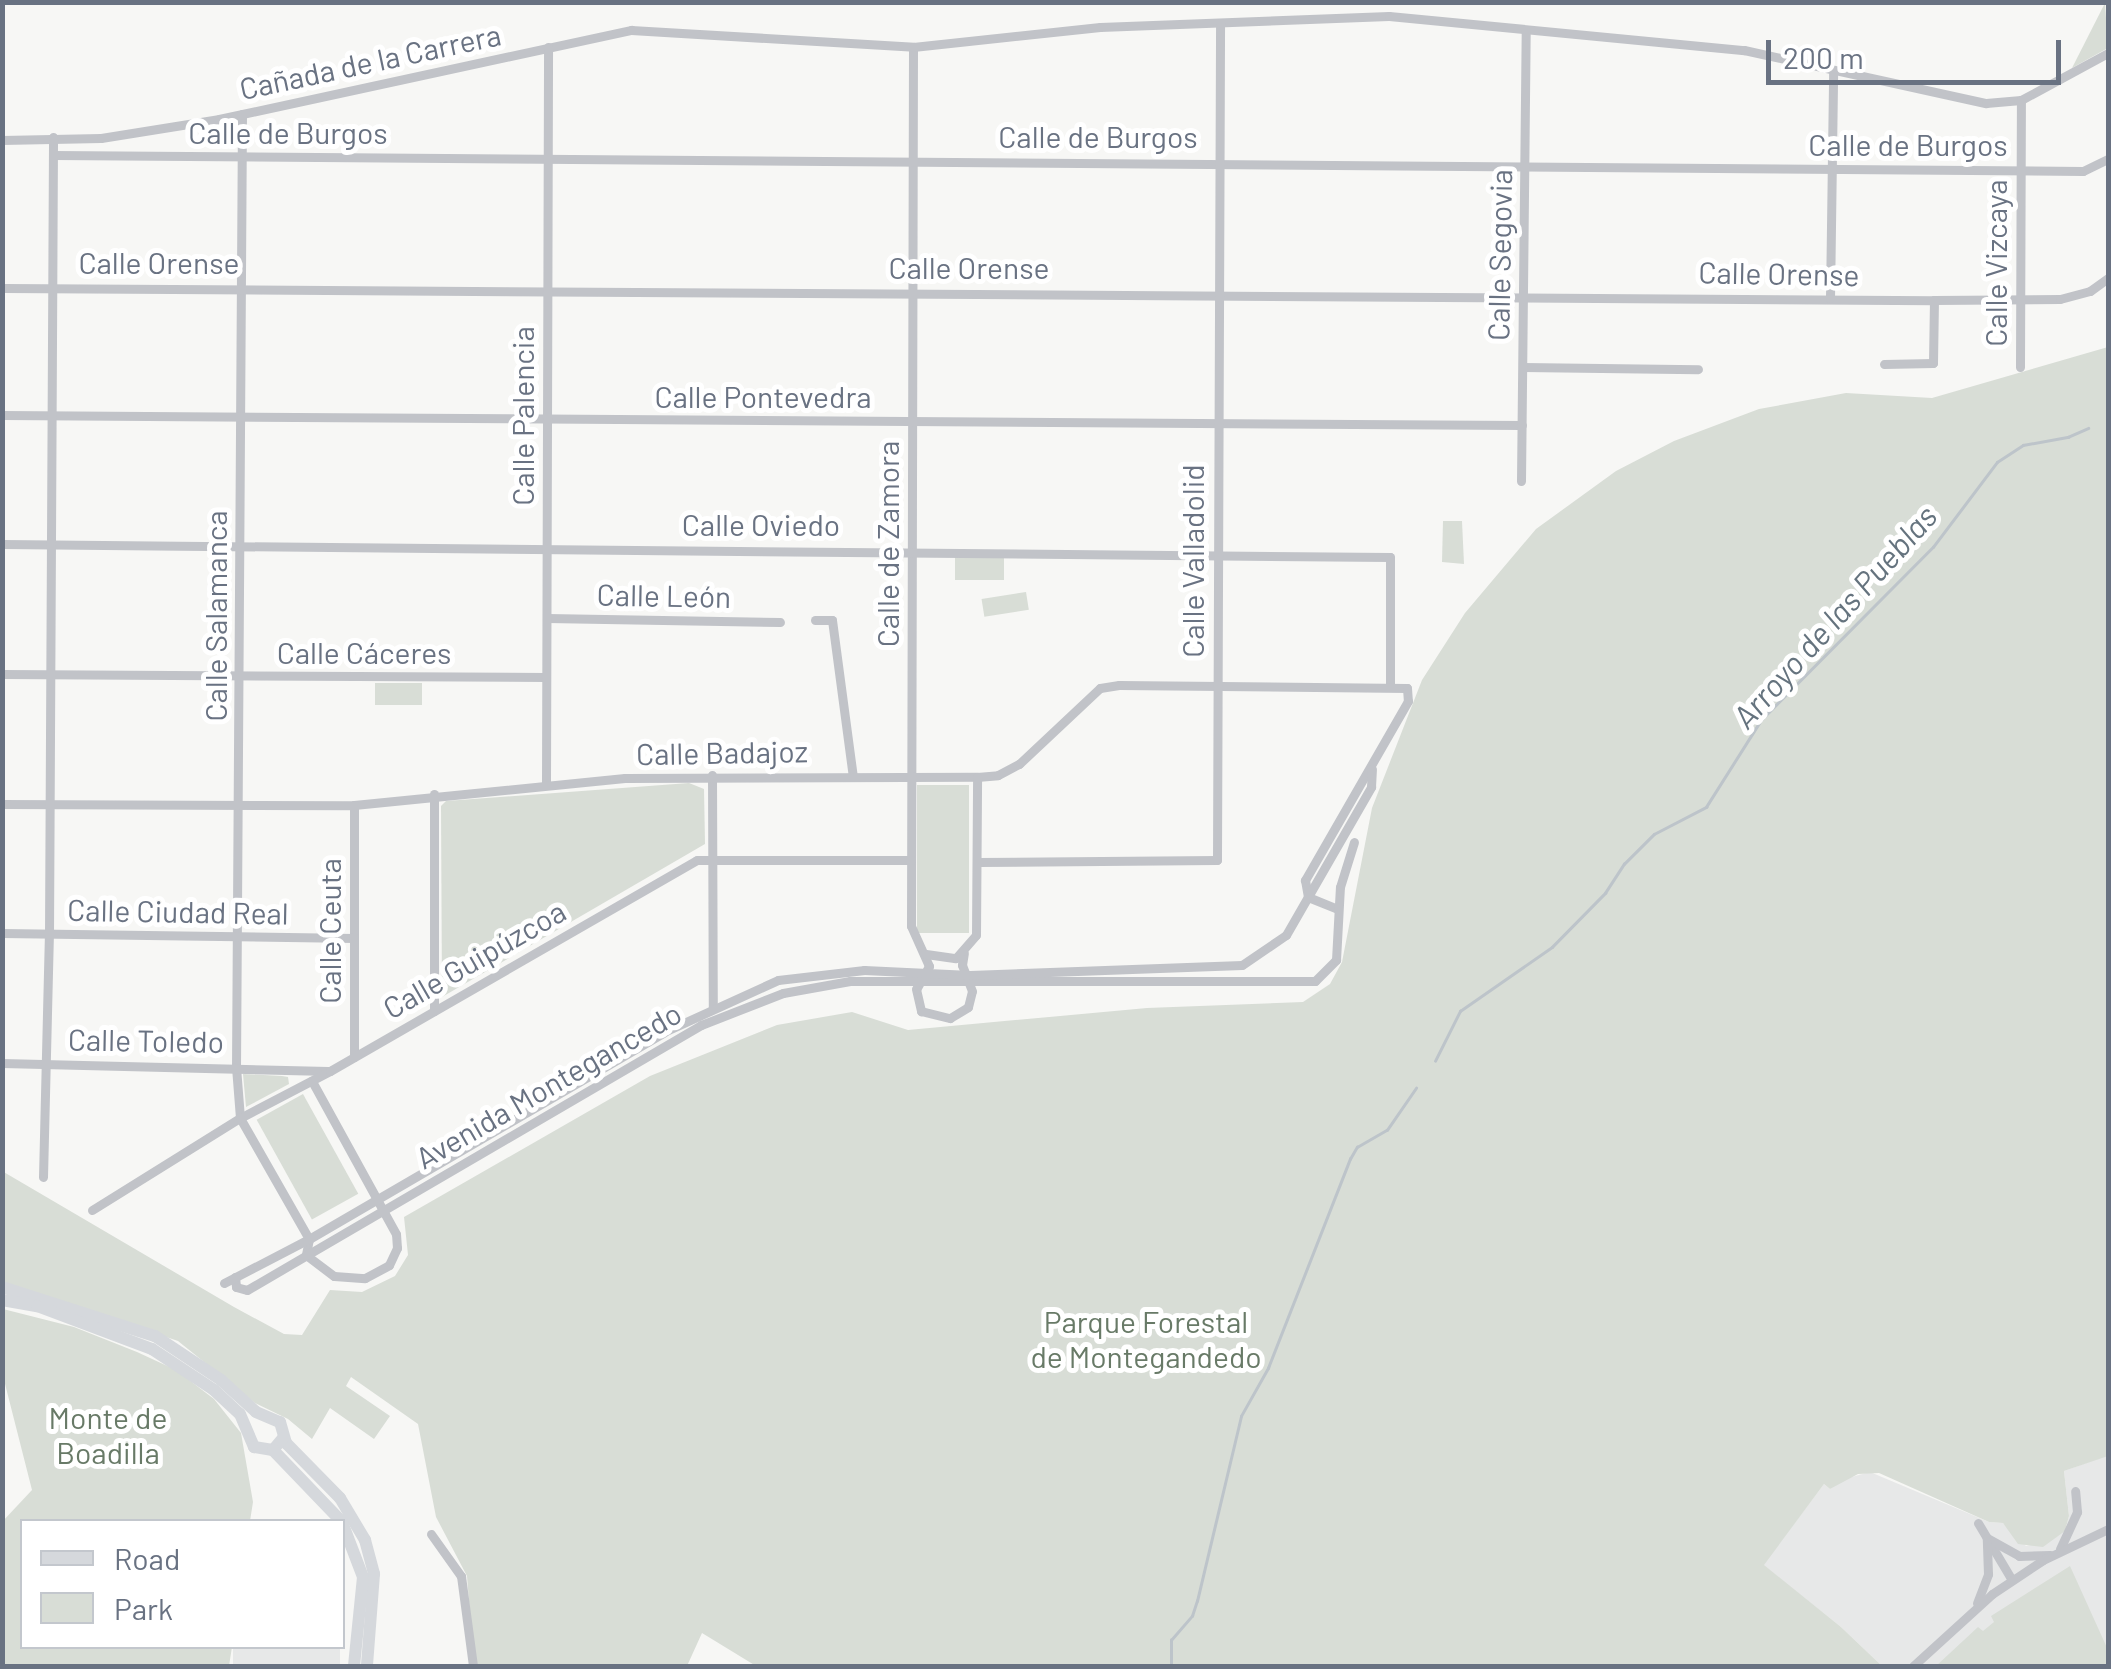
<!DOCTYPE html>
<meta charset="utf-8">
<style>
body{margin:0}
#map{position:relative;width:2111px;height:1669px;overflow:hidden;background:#f7f7f5;font-family:Barlow,sans-serif}
div>[style]{position:absolute}
[style*='--x']{left:calc(var(--x)*1px);top:calc(var(--y)*1px);width:calc(var(--w)*1px);rotate:calc(var(--a)*1deg)}
.built>*{inset:0;background:#e7e8e8;transform-origin:0 0}
.green>*{inset:0;background:#d8ddd6;transform-origin:0 0}
.stream>*{height:2.5px;margin:-1.25px;padding:0 1.25px;transform-origin:1.25px;border-radius:1.25px;background:#bdc4ca}
.street>*{height:9px;margin:-4.5px;padding:0 4.5px;transform-origin:4.5px;border-radius:4.5px;background:#c1c3c8}
.secondary>*{height:12px;margin:-6px;padding:0 6px;transform-origin:6px;border-radius:6px;background:#d5d8dc}
span{translate:-50% -50%;white-space:nowrap;text-align:center;line-height:1.15;-webkit-text-stroke:10px #fff;paint-order:stroke}
.street-label{font-size:30px;color:#697282}
.park-label{font-size:30px;color:#687a67}
.water-label{font-size:32px;color:#65737e;font-style:italic}
.frame{position:absolute;inset:0;border:5px solid #697282;pointer-events:none}
.legend{position:absolute;left:20px;top:1519px;width:325px;height:130px;box-sizing:border-box;background:#fff;border:2px solid #c3c7cd;margin:0;padding:12px 18px;list-style:none;font-size:30px;color:#697282}
.legend li{display:flex;align-items:center;gap:20px;height:50px}
.legend b{width:50px;border:2px solid #c3c7cd}
.scale{position:absolute;left:1766px;top:40px;width:295px;height:45px;box-sizing:border-box;border:5px solid #697282;border-top:0;padding-left:12px;font-size:30px;line-height:35px;white-space:nowrap;color:#697282;-webkit-text-stroke:8px #fff;paint-order:stroke}
</style>
<div id="map">
<div class="built">
<div style="clip-path:polygon(2108px 1455px,2108px 1666px,1882px 1666px,1841px 1627px,1763px 1565px,1824px 1484px,1830px 1489px,1844px 1479px,1870px 1472px,1989px 1522px,2003px 1523px,2026px 1546px,2039px 1543px,2065px 1531px,2069px 1516px,2064px 1471px)"></div>
<div style="left:233px;top:1647px;width:107px;height:19px"></div>
</div>
<div class="green">
<div style="clip-path:polygon(2105px 3px,2108px 48px,2072px 68px)"></div>
<div style="clip-path:polygon(2108px 347px,2108px 1456px,2064px 1471px,2069px 1516px,2065px 1531px,2043px 1547px,2018px 1544px,2003px 1523px,1989px 1522px,1879px 1473px,1858px 1474px,1830px 1489px,1824px 1484px,1764px 1565px,1841px 1627px,1882px 1666px,756px 1666px,702px 1633px,687px 1666px,474px 1666px,467px 1576px,436px 1517px,418px 1424px,351px 1377px,346px 1386px,390px 1416px,374px 1439px,330px 1408px,312px 1439px,288px 1419px,255px 1403px,178px 1341px,3px 1282px,2px 1171px,234px 1307px,284px 1334px,302px 1335px,330px 1290px,362px 1292px,395px 1276px,408px 1255px,404px 1217px,650px 1076px,777px 1025px,852px 1012px,908px 1030px,1147px 1008px,1303px 1002px,1330px 984px,1342px 962px,1372px 808px,1422px 680px,1465px 613px,1536px 529px,1616px 471px,1674px 441px,1759px 409px,1846px 393px,1932px 398px)"></div>
<div style="clip-path:polygon(1443px 521px,1462px 521px,1464px 564px,1442px 562px)"></div>
<div style="left:955px;top:557px;width:49px;height:23px"></div>
<div style="left:1026px;top:592px;width:18px;height:45px;rotate:81deg"></div>
<div style="left:375px;top:683px;width:47px;height:22px"></div>
<div style="clip-path:polygon(689px 783px,704px 789px,705px 844px,442px 997px,441px 806px,446px 801px)"></div>
<div style="left:917px;top:785px;width:52px;height:148px"></div>
<div style="clip-path:polygon(243px 1074px,282px 1076px,288px 1077px,289px 1084px,246px 1107px)"></div>
<div style="left:303px;top:1094px;width:114px;height:53px;rotate:61deg"></div>
<div style="clip-path:polygon(3px 1309px,74px 1327px,137px 1352px,176px 1370px,214px 1399px,241px 1433px,253px 1502px,250px 1521px,22px 1522px,22px 1646px,232px 1647px,229px 1666px,3px 1666px,2px 1522px,32px 1490px,3px 1376px)"></div>
<div style="clip-path:polygon(2070px 1566px,2108px 1650px,2108px 1666px,1936px 1666px,1978px 1627px,1983px 1631px,1994px 1622px,1991px 1616px)"></div>
</div>
<div class="stream">
<div style="--x:1435;--y:1061;--w:56;--a:-63.4"></div>
<div style="--x:1460;--y:1011;--w:112;--a:-34.8"></div>
<div style="--x:1552;--y:947;--w:76;--a:-45.5"></div>
<div style="--x:1605;--y:893;--w:35;--a:-57"></div>
<div style="--x:1624;--y:864;--w:42;--a:-45"></div>
<div style="--x:1654;--y:834;--w:59;--a:-27.4"></div>
<div style="--x:1706;--y:807;--w:103;--a:-57.7"></div>
<div style="--x:1761;--y:720;--w:244;--a:-45.2"></div>
<div style="--x:1933;--y:547;--w:106;--a:-53"></div>
<div style="--x:1997;--y:462;--w:31;--a:-33"></div>
<div style="--x:2023;--y:445;--w:46;--a:-10.1"></div>
<div style="--x:2068;--y:437;--w:22;--a:-24"></div>
<div style="--x:1171;--y:1666;--w:26;--a:-90"></div>
<div style="--x:1171;--y:1640;--w:32;--a:-49"></div>
<div style="--x:1192;--y:1616;--w:16;--a:-72"></div>
<div style="--x:1197;--y:1601;--w:190;--a:-76.6"></div>
<div style="--x:1241;--y:1416;--w:55;--a:-60.6"></div>
<div style="--x:1268;--y:1368;--w:225;--a:-68.6"></div>
<div style="--x:1350;--y:1159;--w:14;--a:-60"></div>
<div style="--x:1357;--y:1147;--w:34;--a:-30"></div>
<div style="--x:1387;--y:1130;--w:51;--a:-55.4"></div>
</div>
<div class="street">
<div style="--x:913;--y:47;--w:879;--a:90.13"></div>
<div style="--x:911;--y:926;--w:44;--a:65.8"></div>
<div style="--x:929;--y:966;--w:26;--a:119"></div>
<div style="--x:916;--y:989;--w:23;--a:77"></div>
<div style="--x:921;--y:1011;--w:30;--a:14"></div>
<div style="--x:950;--y:1018;--w:21;--a:-31"></div>
<div style="--x:968;--y:1007;--w:16;--a:-76"></div>
<div style="--x:972;--y:991;--w:28;--a:-111"></div>
<div style="--x:962;--y:965;--w:12;--a:-81"></div>
<div style="--x:242;--y:114;--w:953;--a:90.36"></div>
<div style="--x:236;--y:1067;--w:51;--a:85.5"></div>
<div style="--x:240;--y:1118;--w:139;--a:60.3"></div>
<div style="--x:309;--y:1239;--w:16;--a:101"></div>
<div style="--x:306;--y:1255;--w:35;--a:37"></div>
<div style="--x:334;--y:1276;--w:31;--a:4"></div>
<div style="--x:365;--y:1278;--w:27;--a:-28"></div>
<div style="--x:389;--y:1265;--w:19;--a:-65"></div>
<div style="--x:397;--y:1248;--w:14;--a:-94"></div>
<div style="--x:396;--y:1234;--w:175;--a:-118.8"></div>
<div style="--x:2;--y:140;--w:99;--a:-1.2"></div>
<div style="--x:101;--y:138;--w:120;--a:-9.1"></div>
<div style="--x:219;--y:119;--w:422;--a:-12.2"></div>
<div style="--x:631;--y:30;--w:283;--a:3.4"></div>
<div style="--x:913;--y:47;--w:188;--a:-6.1"></div>
<div style="--x:1100;--y:27;--w:289;--a:-2.2"></div>
<div style="--x:1389;--y:16;--w:357;--a:5.5"></div>
<div style="--x:1744;--y:50;--w:248;--a:12.4"></div>
<div style="--x:1986;--y:103;--w:35;--a:-5"></div>
<div style="--x:2021;--y:100;--w:99;--a:-28.4"></div>
<div style="--x:53;--y:155;--w:2030;--a:0.45"></div>
<div style="--x:2083;--y:171;--w:28;--a:-26"></div>
<div style="--x:4;--y:288;--w:1930;--a:0.36"></div>
<div style="--x:1934;--y:300;--w:126;--a:-0.5"></div>
<div style="--x:2060;--y:299;--w:31;--a:-15"></div>
<div style="--x:2090;--y:291;--w:22;--a:-36"></div>
<div style="--x:1830;--y:298;--w:227;--a:-89.2"></div>
<div style="--x:1884;--y:364;--w:49;--a:-1.2"></div>
<div style="--x:1933;--y:363;--w:63;--a:-89.1"></div>
<div style="--x:1523;--y:367;--w:175;--a:0.7"></div>
<div style="--x:2020;--y:367;--w:267;--a:-89.8"></div>
<div style="--x:2;--y:415;--w:1520;--a:0.38"></div>
<div style="--x:1521;--y:481;--w:451;--a:-89.4"></div>
<div style="--x:2;--y:544;--w:1388;--a:0.54"></div>
<div style="--x:1390;--y:557;--w:128;--a:90"></div>
<div style="--x:547;--y:618;--w:233;--a:1"></div>
<div style="--x:815;--y:620;--w:17;--a:0"></div>
<div style="--x:832;--y:620;--w:158;--a:82.4"></div>
<div style="--x:2;--y:674;--w:544;--a:0.32"></div>
<div style="--x:712;--y:775;--w:233;--a:89.8"></div>
<div style="--x:546;--y:785;--w:738;--a:-89.84"></div>
<div style="--x:2;--y:804;--w:352;--a:0.2"></div>
<div style="--x:354;--y:805;--w:272;--a:-5.7"></div>
<div style="--x:625;--y:778;--w:352;--a:-0.2"></div>
<div style="--x:977;--y:777;--w:21;--a:-5"></div>
<div style="--x:998;--y:775;--w:24;--a:-28"></div>
<div style="--x:1019;--y:764;--w:111;--a:-43.2"></div>
<div style="--x:1100;--y:688;--w:19;--a:-9"></div>
<div style="--x:1119;--y:685;--w:288;--a:0.6"></div>
<div style="--x:1407;--y:688;--w:13;--a:86"></div>
<div style="--x:1408;--y:701;--w:207;--a:119.9"></div>
<div style="--x:1305;--y:880;--w:17;--a:80"></div>
<div style="--x:354;--y:805;--w:252;--a:90"></div>
<div style="--x:978;--y:862;--w:239;--a:-0.5"></div>
<div style="--x:1217;--y:860;--w:837;--a:-89.79"></div>
<div style="--x:1308;--y:897;--w:31;--a:22"></div>
<div style="--x:2;--y:933;--w:352;--a:0.8"></div>
<div style="--x:926;--y:954;--w:30;--a:8"></div>
<div style="--x:956;--y:958;--w:30;--a:-49"></div>
<div style="--x:976;--y:935;--w:158;--a:-89.6"></div>
<div style="--x:434;--y:1011;--w:217;--a:-90"></div>
<div style="--x:2;--y:1063;--w:326;--a:1.4"></div>
<div style="--x:43;--y:1177;--w:243;--a:-88.6"></div>
<div style="--x:49;--y:934;--w:797;--a:-89.71"></div>
<div style="--x:92;--y:1210;--w:174;--a:-31.9"></div>
<div style="--x:240;--y:1118;--w:102;--a:-27.6"></div>
<div style="--x:330;--y:1071;--w:423;--a:-29.9"></div>
<div style="--x:697;--y:860;--w:214;--a:0"></div>
<div style="--x:235;--y:1277;--w:10;--a:84"></div>
<div style="--x:236;--y:1287;--w:11;--a:15"></div>
<div style="--x:247;--y:1290;--w:526;--a:-30.27"></div>
<div style="--x:701;--y:1025;--w:88;--a:-21.3"></div>
<div style="--x:783;--y:993;--w:68;--a:-10.2"></div>
<div style="--x:850;--y:981;--w:465;--a:0"></div>
<div style="--x:1315;--y:981;--w:30;--a:-45"></div>
<div style="--x:1336;--y:960;--w:73;--a:-86.9"></div>
<div style="--x:1340;--y:887;--w:47;--a:-72.7"></div>
<div style="--x:224;--y:1283;--w:96;--a:-27.4"></div>
<div style="--x:309;--y:1239;--w:411;--a:-30.2"></div>
<div style="--x:664;--y:1032;--w:125;--a:-24.5"></div>
<div style="--x:778;--y:980;--w:87;--a:-6.6"></div>
<div style="--x:864;--y:970;--w:106;--a:2.7"></div>
<div style="--x:970;--y:975;--w:272;--a:-2.1"></div>
<div style="--x:1242;--y:965;--w:53;--a:-34.3"></div>
<div style="--x:1286;--y:935;--w:171;--a:-60.1"></div>
<div style="--x:1371;--y:787;--w:18;--a:-87"></div>
<div style="--x:1978;--y:1523;--w:66;--a:59.2"></div>
<div style="--x:431;--y:1534;--w:52;--a:54.5"></div>
<div style="--x:461;--y:1576;--w:91;--a:82.4"></div>
<div style="--x:1987;--y:1538;--w:37;--a:29"></div>
<div style="--x:2019;--y:1556;--w:31;--a:-2"></div>
<div style="--x:2060;--y:1549;--w:41;--a:-65.3"></div>
<div style="--x:2077;--y:1512;--w:21;--a:-95"></div>
<div style="--x:1977;--y:1603;--w:31;--a:-69"></div>
<div style="--x:1988;--y:1574;--w:36;--a:-92"></div>
<div style="--x:1913;--y:1666;--w:107;--a:-42.3"></div>
<div style="--x:1992;--y:1594;--w:61;--a:-33.7"></div>
<div style="--x:2043;--y:1560;--w:72;--a:-25.5"></div>
</div>
<div class="secondary">
<div style="--x:2;--y:1287;--w:161;--a:17.8"></div>
<div style="--x:155;--y:1336;--w:79;--a:33.7"></div>
<div style="--x:221;--y:1380;--w:47;--a:42.4"></div>
<div style="--x:256;--y:1412;--w:26;--a:23"></div>
<div style="--x:280;--y:1422;--w:22;--a:74"></div>
<div style="--x:286;--y:1443;--w:77;--a:45.5"></div>
<div style="--x:340;--y:1498;--w:49;--a:59.2"></div>
<div style="--x:365;--y:1540;--w:35;--a:75"></div>
<div style="--x:374;--y:1574;--w:92;--a:94.4"></div>
<div style="--x:2;--y:1300;--w:36;--a:10"></div>
<div style="--x:37;--y:1306;--w:123;--a:20.5"></div>
<div style="--x:152;--y:1349;--w:74;--a:33.5"></div>
<div style="--x:214;--y:1390;--w:35;--a:43"></div>
<div style="--x:240;--y:1414;--w:36;--a:67"></div>
<div style="--x:254;--y:1447;--w:19;--a:9"></div>
<div style="--x:273;--y:1450;--w:16;--a:-50"></div>
<div style="--x:273;--y:1450;--w:100;--a:46.2"></div>
<div style="--x:342;--y:1522;--w:59;--a:69.1"></div>
<div style="--x:363;--y:1577;--w:89;--a:95.8"></div>
</div>
<div class="street-label">
<span style="left:370px;top:61px;rotate:-12deg">Cañada de la Carrera</span>
<span style="left:288px;top:132px">Calle de Burgos</span>
<span style="left:1098px;top:136px">Calle de Burgos</span>
<span style="left:1908px;top:144px">Calle de Burgos</span>
<span style="left:1499px;top:255px;rotate:-89deg">Calle Segovia</span>
<span style="left:159px;top:262px">Calle Orense</span>
<span style="left:1995px;top:263px;rotate:-90deg">Calle Vizcaya</span>
<span style="left:969px;top:267px">Calle Orense</span>
<span style="left:1779px;top:273px;rotate:1deg">Calle Orense</span>
<span style="left:763px;top:396px">Calle Pontevedra</span>
<span style="left:522px;top:416px;rotate:-90deg">Calle Palencia</span>
<span style="left:761px;top:524px">Calle Oviedo</span>
<span style="left:887px;top:544px;rotate:-90deg">Calle de Zamora</span>
<span style="left:1192px;top:561px;rotate:-90deg">Calle Valladolid</span>
<span style="left:664px;top:595px;rotate:1deg">Calle León</span>
<span style="left:215px;top:616px;rotate:-90deg">Calle Salamanca</span>
<span style="left:364px;top:652px">Calle Cáceres</span>
<span style="left:722px;top:752px;rotate:-1deg">Calle Badajoz</span>
<span style="left:178px;top:911px;rotate:1deg">Calle Ciudad Real</span>
<span style="left:329px;top:931px;rotate:-90deg">Calle Ceuta</span>
<span style="left:474px;top:959px;rotate:-30deg">Calle Guipúzcoa</span>
<span style="left:146px;top:1040px;rotate:1deg">Calle Toledo</span>
<span style="left:548px;top:1085px;rotate:-30deg">Avenida Montegancedo</span>
</div>
<div class="park-label">
<span style="left:1146px;top:1338px">Parque Forestal<br>de Montegandedo</span>
<span style="left:108px;top:1434px">Monte de<br>Boadilla</span>
</div>
<div class="water-label">
<span style="left:1834px;top:616px;rotate:-48deg">Arroyo de las Pueblas</span>
</div>
<div class="frame"></div>
<ul class="legend">
<li><b style="height:12px;background:#d5d8dc"></b>Road</li>
<li><b style="height:28px;background:#d8ddd6"></b>Park</li>
</ul>
<div class="scale">200 m</div>
</div>
